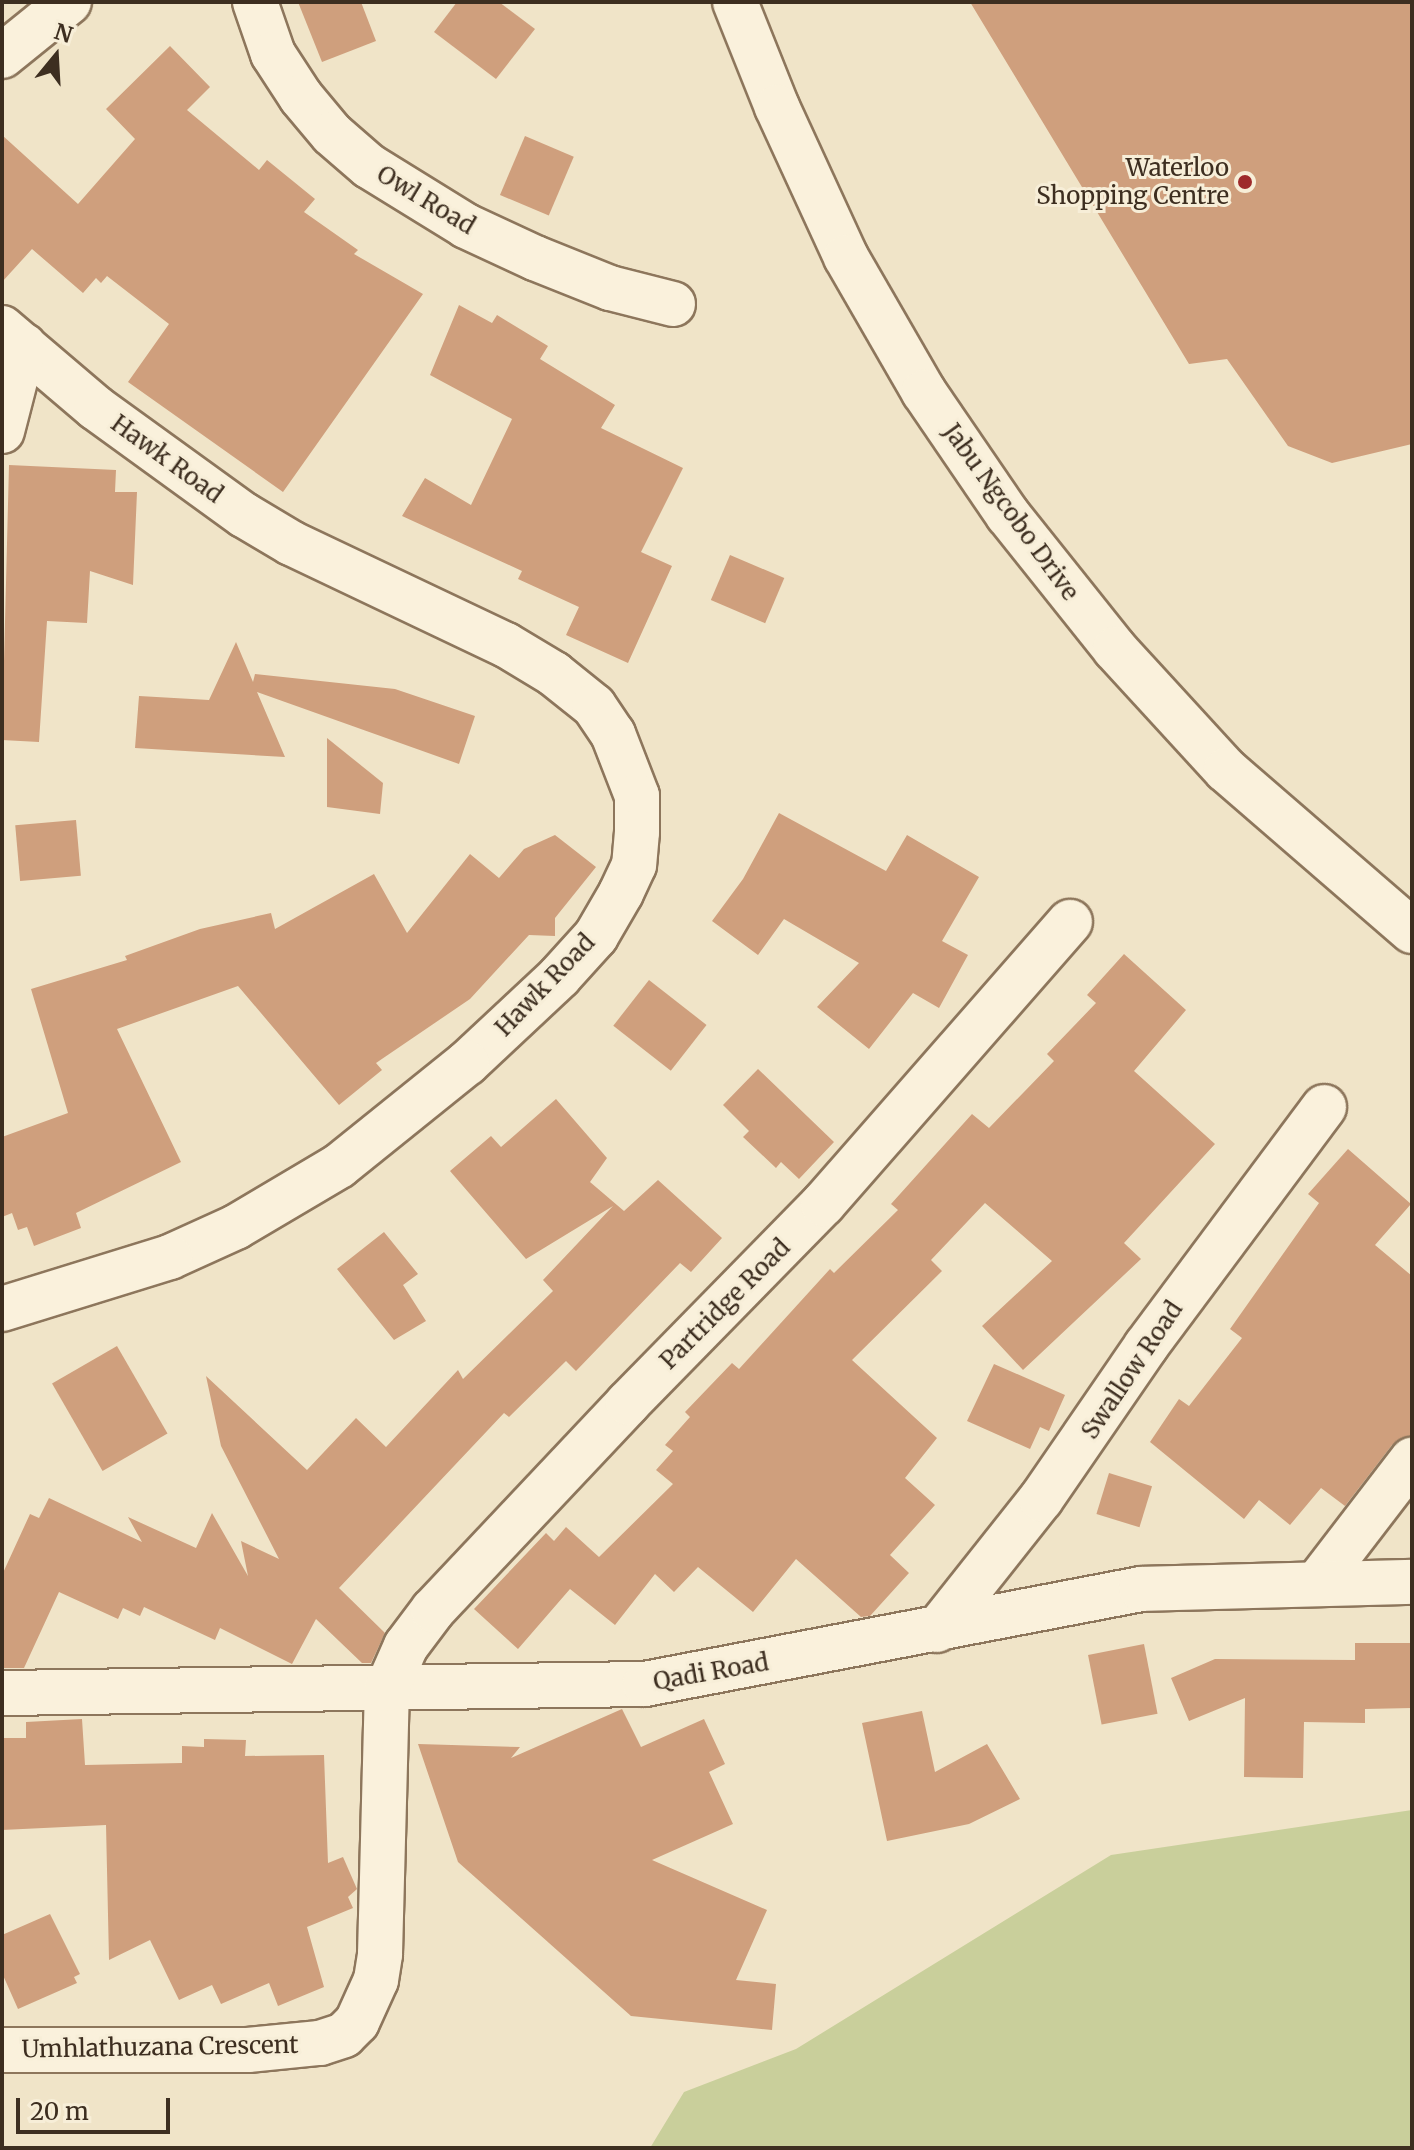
<!DOCTYPE html>
<style>
body{margin:0}
#map{position:relative;width:1414px;height:2150px;overflow:hidden;background:#f0e4c8;font-family:Merriweather,serif}
div>[style]{position:absolute}
[style*='--x']{left:calc(var(--x)*1px);top:calc(var(--y)*1px);width:calc(var(--w)*1px);rotate:calc(var(--a)*1deg)}
.green>*{inset:0;background:#c9cf9b}
.building>*{inset:0;background:#cf9f7d;transform-origin:0 0}
.roads{filter:drop-shadow(2px 0 #8d765c) drop-shadow(-2px 0 #8d765c) drop-shadow(0 2px #8d765c) drop-shadow(0 -2px #8d765c)}
.street>*{height:44px;margin:-22px;padding:0 22px;transform-origin:22px;border-radius:22px;background:#faf1dc}
.secondary>*{height:44px;margin:-22px;padding:0 22px;transform-origin:22px;border-radius:22px;background:#faf1dc}
.dots>*{width:22px;height:22px;translate:-50% -50%;box-sizing:border-box;border:4px solid #f7eed8;border-radius:50%}
span{translate:-50% -50%;white-space:nowrap;text-align:center;line-height:1.15;-webkit-text-stroke:6px #f7eed8;paint-order:stroke}
.poi-label{font-size:24px;color:#3d2e20}
.right{translate:-100% -50%;text-align:right}
.street-label{font-size:24px;color:#3d2e20}
.frame{position:absolute;inset:0;border:4px solid #3d2e20;pointer-events:none}
.north{position:absolute;left:16px;top:16px;width:80px;height:80px;-webkit-text-stroke:6px #f7eed8;paint-order:stroke;rotate:18deg;font-size:22px;font-weight:700;line-height:32px;text-align:center;color:#3d2e20}
.north::after{content:'';display:block;margin:auto;width:28px;height:36px;background:#3d2e20;clip-path:polygon(50% 0,100% 100%,50% 72%,0 100%)}
.scale{position:absolute;left:16px;top:2098px;width:154px;height:36px;box-sizing:border-box;border:4px solid #3d2e20;border-top:0;padding-left:10px;font-size:24px;line-height:28px;white-space:nowrap;color:#3d2e20;-webkit-text-stroke:6px #f7eed8;paint-order:stroke}
</style>
<div id="map">
<div class="green">
<div style="clip-path:polygon(1412px 1810px,1412px 2148px,650px 2148px,684px 2092px,796px 2049px,1111px 1855px)"></div>
</div>
<div class="building">
<div style="clip-path:polygon(298px 2px,361px 2px,376px 41px,322px 62px)"></div>
<div style="clip-path:polygon(457px 2px,499px 2px,535px 29px,496px 79px,434px 32px)"></div>
<div style="clip-path:polygon(970px 2px,1412px 2px,1412px 444px,1332px 463px,1288px 446px,1227px 359px,1189px 364px)"></div>
<div style="clip-path:polygon(170px 46px,210px 87px,187px 110px,259px 170px,267px 160px,315px 199px,304px 212px,358px 250px,354px 254px,423px 294px,283px 492px,128px 382px,169px 324px,107px 276px,101px 283px,96px 278px,83px 293px,32px 249px,2px 282px,2px 135px,78px 204px,135px 139px,106px 109px)"></div>
<div style="left:525px;top:136px;width:53px;height:64px;rotate:23deg"></div>
<div style="clip-path:polygon(459px 305px,492px 323px,497px 315px,548px 346px,540px 359px,615px 405px,601px 428px,683px 468px,641px 552px,672px 566px,628px 663px,566px 635px,579px 607px,518px 579px,522px 571px,402px 516px,425px 478px,471px 505px,512px 419px,430px 375px)"></div>
<div style="clip-path:polygon(9px 465px,116px 470px,115px 492px,137px 492px,133px 585px,90px 571px,87px 623px,47px 621px,39px 742px,2px 740px)"></div>
<div style="left:730px;top:555px;width:59px;height:49px;rotate:23deg"></div>
<div style="clip-path:polygon(236px 642px,253px 682px,255px 674px,395px 689px,475px 716px,459px 764px,257px 692px,285px 757px,135px 748px,139px 696px,209px 700px)"></div>
<div style="clip-path:polygon(327px 738px,383px 783px,380px 814px,327px 807px)"></div>
<div style="clip-path:polygon(779px 813px,886px 871px,907px 835px,979px 877px,942px 941px,968px 955px,939px 1008px,913px 993px,869px 1049px,817px 1007px,859px 963px,784px 919px,758px 955px,712px 921px,743px 879px)"></div>
<div style="left:76px;top:820px;width:56px;height:61px;rotate:85deg"></div>
<div style="clip-path:polygon(555px 835px,596px 867px,555px 918px,555px 936px,529px 935px,470px 999px,376px 1063px,382px 1070px,339px 1105px,238px 986px,117px 1029px,181px 1162px,76px 1213px,81px 1228px,34px 1246px,27px 1227px,18px 1230px,12px 1213px,2px 1217px,2px 1137px,68px 1113px,31px 989px,127px 960px,125px 956px,200px 929px,271px 913px,275px 929px,374px 874px,407px 933px,470px 854px,499px 878px,524px 849px)"></div>
<div style="clip-path:polygon(1124px 954px,1186px 1010px,1134px 1071px,1215px 1144px,1124px 1243px,1141px 1259px,1023px 1370px,982px 1326px,1052px 1261px,985px 1203px,931px 1260px,942px 1271px,852px 1360px,937px 1438px,905px 1478px,935px 1505px,890px 1555px,909px 1573px,870px 1616px,861px 1617px,796px 1559px,753px 1612px,698px 1567px,674px 1592px,655px 1574px,615px 1625px,570px 1589px,518px 1649px,474px 1609px,546px 1533px,554px 1541px,566px 1527px,599px 1557px,673px 1484px,656px 1470px,673px 1451px,665px 1445px,690px 1417px,685px 1412px,732px 1363px,739px 1369px,830px 1269px,834px 1273px,898px 1210px,891px 1204px,972px 1114px,989px 1128px,1054px 1061px,1047px 1054px,1096px 1003px,1087px 995px)"></div>
<div style="left:649px;top:980px;width:73px;height:58px;rotate:38deg"></div>
<div style="clip-path:polygon(758px 1069px,834px 1142px,799px 1179px,781px 1162px,776px 1168px,743px 1137px,749px 1131px,723px 1105px)"></div>
<div style="clip-path:polygon(556px 1099px,607px 1158px,590px 1182px,624px 1211px,658px 1180px,722px 1238px,691px 1272px,680px 1263px,576px 1371px,566px 1361px,509px 1417px,504px 1413px,339px 1588px,385px 1633px,371px 1663px,362px 1663px,316px 1619px,292px 1664px,220px 1628px,215px 1640px,144px 1607px,140px 1616px,123px 1608px,118px 1619px,59px 1592px,24px 1668px,2px 1668px,2px 1575px,30px 1514px,39px 1518px,49px 1498px,142px 1542px,128px 1517px,196px 1548px,212px 1513px,248px 1576px,241px 1541px,279px 1559px,221px 1446px,206px 1376px,307px 1470px,356px 1418px,386px 1447px,458px 1370px,463px 1379px,553px 1291px,543px 1280px,613px 1206px,526px 1259px,450px 1171px,491px 1136px,501px 1147px)"></div>
<div style="clip-path:polygon(1348px 1149px,1411px 1204px,1375px 1245px,1412px 1276px,1412px 1436px,1392px 1445px,1345px 1506px,1321px 1488px,1290px 1525px,1259px 1500px,1244px 1519px,1150px 1442px,1179px 1399px,1189px 1406px,1242px 1338px,1230px 1329px,1319px 1203px,1308px 1194px)"></div>
<div style="clip-path:polygon(384px 1232px,418px 1274px,403px 1285px,426px 1321px,394px 1340px,337px 1269px)"></div>
<div style="left:117px;top:1346px;width:101px;height:75px;rotate:60deg"></div>
<div style="clip-path:polygon(994px 1364px,1065px 1395px,1049px 1431px,1040px 1427px,1030px 1449px,967px 1421px)"></div>
<div style="left:1109px;top:1473px;width:45px;height:43px;rotate:17deg"></div>
<div style="clip-path:polygon(1355px 1643px,1412px 1643px,1412px 1708px,1365px 1709px,1365px 1723px,1304px 1722px,1303px 1778px,1244px 1777px,1245px 1698px,1189px 1721px,1171px 1678px,1215px 1659px,1355px 1660px)"></div>
<div style="left:1144px;top:1644px;width:71px;height:57px;rotate:79deg"></div>
<div style="clip-path:polygon(622px 1709px,641px 1747px,704px 1719px,725px 1764px,709px 1772px,733px 1824px,652px 1860px,767px 1910px,736px 1980px,776px 1984px,772px 2030px,631px 2016px,458px 1862px,418px 1744px,520px 1747px,511px 1758px)"></div>
<div style="clip-path:polygon(922px 1711px,935px 1772px,987px 1744px,1020px 1799px,969px 1824px,887px 1841px,862px 1723px)"></div>
<div style="clip-path:polygon(82px 1719px,85px 1765px,182px 1763px,182px 1746px,204px 1747px,204px 1739px,246px 1740px,245px 1756px,324px 1755px,328px 1863px,343px 1857px,357px 1889px,348px 1897px,353px 1908px,307px 1927px,324px 1987px,278px 2006px,269px 1983px,221px 2004px,212px 1985px,179px 2000px,150px 1940px,109px 1960px,106px 1825px,2px 1830px,2px 1738px,26px 1738px,26px 1722px)"></div>
<div style="clip-path:polygon(50px 1914px,80px 1974px,74px 1977px,77px 1983px,18px 2009px,2px 1973px,2px 1935px)"></div>
</div>
<div class="roads">
<div class="street">
<div style="--x:255;--y:2;--w:55;--a:70.9"></div>
<div style="--x:273;--y:54;--w:51;--a:56.9"></div>
<div style="--x:301;--y:97;--w:48;--a:50"></div>
<div style="--x:332;--y:134;--w:49;--a:40.9"></div>
<div style="--x:369;--y:166;--w:114;--a:31.7"></div>
<div style="--x:466;--y:226;--w:76;--a:24.9"></div>
<div style="--x:535;--y:258;--w:81;--a:21.8"></div>
<div style="--x:610;--y:288;--w:65;--a:14.3"></div>
<div style="--x:2;--y:56;--w:86;--a:-38.9"></div>
<div style="--x:2;--y:328;--w:123;--a:40.4"></div>
<div style="--x:96;--y:408;--w:183;--a:35.9"></div>
<div style="--x:244;--y:515;--w:55;--a:30.8"></div>
<div style="--x:291;--y:543;--w:238;--a:25.4"></div>
<div style="--x:506;--y:645;--w:56;--a:31.1"></div>
<div style="--x:554;--y:674;--w:51;--a:38.7"></div>
<div style="--x:594;--y:706;--w:34;--a:56"></div>
<div style="--x:613;--y:734;--w:66;--a:68.8"></div>
<div style="--x:637;--y:796;--w:36;--a:90"></div>
<div style="--x:637;--y:832;--w:33;--a:95"></div>
<div style="--x:634;--y:865;--w:31;--a:115"></div>
<div style="--x:621;--y:893;--w:50;--a:120.2"></div>
<div style="--x:596;--y:936;--w:55;--a:132.1"></div>
<div style="--x:559;--y:977;--w:126;--a:136.9"></div>
<div style="--x:467;--y:1063;--w:164;--a:141.2"></div>
<div style="--x:339;--y:1166;--w:120;--a:149.4"></div>
<div style="--x:236;--y:1227;--w:72;--a:155.6"></div>
<div style="--x:170;--y:1257;--w:176;--a:162.8"></div>
<div style="--x:2;--y:431;--w:88;--a:-75.5"></div>
<div style="--x:1319;--y:1581;--w:153;--a:-52.5"></div>
<div style="--x:937;--y:1630;--w:167;--a:-51.6"></div>
<div style="--x:1041;--y:1499;--w:186;--a:-55.5"></div>
<div style="--x:1146;--y:1346;--w:298;--a:-53.3"></div>
<div style="--x:2;--y:1693;--w:643;--a:-0.8"></div>
<div style="--x:645;--y:1684;--w:505;--a:-10.84"></div>
<div style="--x:1141;--y:1589;--w:271;--a:-1.5"></div>
<div style="--x:2;--y:2050;--w:246;--a:0"></div>
<div style="--x:248;--y:2050;--w:72;--a:-5.6"></div>
<div style="--x:320;--y:2043;--w:25;--a:-18"></div>
<div style="--x:344;--y:2035;--w:18;--a:-45"></div>
<div style="--x:357;--y:2022;--w:46;--a:-65.7"></div>
<div style="--x:376;--y:1980;--w:26;--a:-81"></div>
<div style="--x:380;--y:1954;--w:265;--a:-88.5"></div>
<div style="--x:387;--y:1689;--w:47;--a:-66.2"></div>
<div style="--x:406;--y:1646;--w:45;--a:-53.1"></div>
<div style="--x:433;--y:1610;--w:284;--a:-46.7"></div>
<div style="--x:628;--y:1403;--w:279;--a:-45.6"></div>
<div style="--x:823;--y:1204;--w:375;--a:-48.8"></div>
</div>
<div class="secondary">
<div style="--x:735;--y:2;--w:113;--a:68.2"></div>
<div style="--x:777;--y:107;--w:165;--a:65.3"></div>
<div style="--x:846;--y:257;--w:156;--a:60"></div>
<div style="--x:924;--y:392;--w:149;--a:55.7"></div>
<div style="--x:1008;--y:515;--w:171;--a:51.4"></div>
<div style="--x:1115;--y:649;--w:164;--a:47.5"></div>
<div style="--x:1226;--y:770;--w:246;--a:40.9"></div>
</div>
</div>
<div class="dots">
<div style="left:1245px;top:182px;background:#9e2a2b"></div>
</div>
<div class="poi-label">
<span class="right" style="left:1229px;top:182px">Waterloo<br>Shopping Centre</span>
</div>
<div class="street-label">
<span style="left:426px;top:200px;rotate:31deg">Owl Road</span>
<span style="left:167px;top:459px;rotate:36deg">Hawk Road</span>
<span style="left:1011px;top:512px;rotate:54deg">Jabu Ngcobo Drive</span>
<span style="left:545px;top:985px;rotate:-46deg">Hawk Road</span>
<span style="left:725px;top:1304px;rotate:-45deg">Partridge Road</span>
<span style="left:1132px;top:1370px;rotate:-56deg">Swallow Road</span>
<span style="left:711px;top:1672px;rotate:-10deg">Qadi Road</span>
<span style="left:160px;top:2047px;rotate:-1deg">Umhlathuzana Crescent</span>
</div>
<div class="frame"></div>
<div class="north">N</div>
<div class="scale">20 m</div>
</div>
